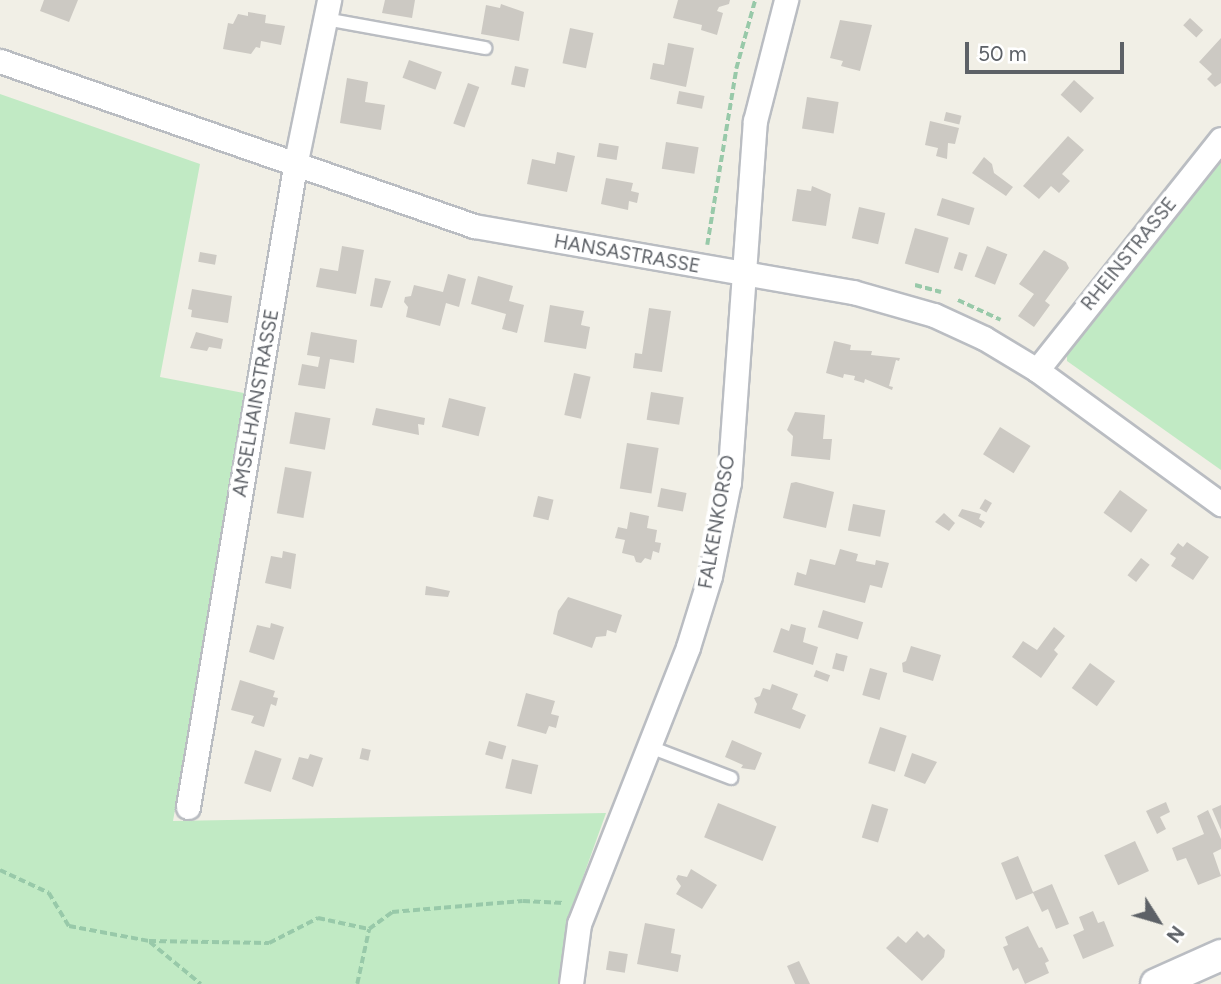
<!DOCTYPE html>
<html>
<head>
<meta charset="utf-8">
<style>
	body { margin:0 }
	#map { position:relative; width:1221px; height:984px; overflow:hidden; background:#f1efe6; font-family:Figtree,sans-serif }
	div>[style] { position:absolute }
	.green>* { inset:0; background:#c1eac4 }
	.building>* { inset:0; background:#ccc9c3; transform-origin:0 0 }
	.path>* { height:3.5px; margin-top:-1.75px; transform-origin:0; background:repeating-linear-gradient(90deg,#98c9a9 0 7px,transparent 0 10.5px) }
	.roads { filter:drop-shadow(2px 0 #babdc2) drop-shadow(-2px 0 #babdc2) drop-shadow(0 2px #babdc2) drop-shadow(0 -2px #babdc2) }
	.service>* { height:12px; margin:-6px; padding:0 6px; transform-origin:6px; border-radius:6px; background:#fff }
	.minor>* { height:23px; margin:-11.5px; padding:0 11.5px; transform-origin:11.5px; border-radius:11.5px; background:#fff }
	.tertiary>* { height:30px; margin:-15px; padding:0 15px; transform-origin:15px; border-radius:15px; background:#fff }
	span { translate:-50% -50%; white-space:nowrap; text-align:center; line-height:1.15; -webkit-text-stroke:7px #fff; paint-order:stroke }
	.street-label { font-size:19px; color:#5d6167 }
	.north { position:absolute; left:1123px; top:886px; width:70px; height:70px; -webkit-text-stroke:5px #fff; paint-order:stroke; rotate:127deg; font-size:19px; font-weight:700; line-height:28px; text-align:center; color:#5d6167 }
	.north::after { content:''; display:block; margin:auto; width:24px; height:32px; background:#5d6167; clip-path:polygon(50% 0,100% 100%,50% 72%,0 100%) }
	.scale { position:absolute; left:965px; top:42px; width:159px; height:32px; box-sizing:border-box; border:4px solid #5d6167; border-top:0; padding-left:9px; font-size:21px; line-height:24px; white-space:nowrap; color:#5d6167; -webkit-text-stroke:5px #fff; paint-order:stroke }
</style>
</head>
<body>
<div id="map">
	<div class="green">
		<i style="clip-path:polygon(0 94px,200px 164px,160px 377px,249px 394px,173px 821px,606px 813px,566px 925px,558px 984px,0 984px)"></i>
		<i style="clip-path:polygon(1221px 153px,1221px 470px,1067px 361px,1067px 347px)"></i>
	</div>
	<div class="building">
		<i style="clip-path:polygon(44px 0,78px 0,69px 22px,40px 11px)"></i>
		<i style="clip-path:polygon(385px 0,415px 0,412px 18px,382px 13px)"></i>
		<i style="clip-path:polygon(678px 0,730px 0,729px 4px,719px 7px,717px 11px,723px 13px,717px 35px,701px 30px,702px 25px,673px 18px)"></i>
		<i style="clip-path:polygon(501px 4px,524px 12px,519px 41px,481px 34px,486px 5px,500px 8px)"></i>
		<i style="clip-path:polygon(248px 12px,266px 15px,265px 23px,285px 26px,281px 45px,261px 41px,260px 48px,256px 47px,251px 54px,223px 49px,228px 23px,233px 24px,238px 14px,248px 16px)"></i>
		<i style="left:1190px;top:18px;width:18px;height:10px;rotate:43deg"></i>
		<i style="clip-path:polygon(840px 20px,872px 25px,860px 71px,841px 66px,843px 61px,830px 58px)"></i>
		<i style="left:570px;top:28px;width:24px;height:36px;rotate:12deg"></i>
		<i style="clip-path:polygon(1221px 38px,1221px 83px,1215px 87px,1207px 79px,1212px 74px,1199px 62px)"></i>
		<i style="clip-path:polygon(668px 43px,694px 48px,686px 87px,650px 79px,653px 63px,664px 65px)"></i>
		<i style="left:409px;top:60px;width:35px;height:19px;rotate:20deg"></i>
		<i style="left:515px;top:66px;width:14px;height:19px;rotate:12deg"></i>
		<i style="clip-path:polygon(347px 78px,368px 82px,365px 102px,385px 105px,381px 130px,340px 123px)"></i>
		<i style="left:1074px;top:80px;width:27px;height:20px;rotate:42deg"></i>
		<i style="left:468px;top:83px;width:12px;height:43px;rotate:20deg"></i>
		<i style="left:679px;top:91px;width:26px;height:13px;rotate:11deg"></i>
		<i style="left:807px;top:97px;width:32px;height:32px;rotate:9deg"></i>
		<i style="left:946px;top:112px;width:16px;height:9px;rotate:14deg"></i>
		<i style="clip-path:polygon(930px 121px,959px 128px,955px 144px,948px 143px,947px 159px,936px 156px,938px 148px,925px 145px)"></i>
		<i style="clip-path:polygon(1068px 136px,1084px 150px,1062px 174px,1070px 181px,1059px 193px,1051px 186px,1039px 199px,1023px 186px)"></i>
		<i style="left:666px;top:142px;width:33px;height:27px;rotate:9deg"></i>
		<i style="left:599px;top:143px;width:20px;height:14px;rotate:9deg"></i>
		<i style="clip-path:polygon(557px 152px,575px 156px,567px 192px,527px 184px,532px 159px,555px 164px)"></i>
		<i style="clip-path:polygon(984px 157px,992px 164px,994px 173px,1013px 187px,1006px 196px,972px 173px)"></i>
		<i style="clip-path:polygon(606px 178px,633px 183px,631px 191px,639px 193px,637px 203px,629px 201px,628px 210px,601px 204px)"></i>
		<i style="clip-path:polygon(812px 186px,831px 194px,826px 226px,792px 221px,797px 189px,811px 191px)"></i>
		<i style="left:942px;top:198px;width:34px;height:18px;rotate:17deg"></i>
		<i style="left:859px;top:207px;width:27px;height:32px;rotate:13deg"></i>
		<i style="left:915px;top:228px;width:35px;height:37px;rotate:16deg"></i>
		<i style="clip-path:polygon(342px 246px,364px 250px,356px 294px,316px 287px,320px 268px,338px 271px)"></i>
		<i style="left:987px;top:246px;width:22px;height:33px;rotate:22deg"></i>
		<i style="clip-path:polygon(1044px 250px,1066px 262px,1069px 268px,1045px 301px,1050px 305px,1034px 327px,1018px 316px,1034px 294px,1019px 284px)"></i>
		<i style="left:200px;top:252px;width:17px;height:10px;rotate:10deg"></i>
		<i style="left:959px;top:252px;width:9px;height:17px;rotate:18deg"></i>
		<i style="clip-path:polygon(448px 274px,466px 279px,459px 307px,446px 303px,440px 326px,406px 317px,408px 307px,404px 302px,405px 297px,411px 296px,414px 285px,443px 292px)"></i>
		<i style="clip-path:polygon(478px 276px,513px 286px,509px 301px,524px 305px,517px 333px,502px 329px,506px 314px,471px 304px)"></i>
		<i style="clip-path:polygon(375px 278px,391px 281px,382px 308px,370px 306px)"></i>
		<i style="clip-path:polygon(192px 289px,232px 296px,228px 323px,191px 317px,192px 310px,188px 309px)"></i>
		<i style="clip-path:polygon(550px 305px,584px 311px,581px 325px,590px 327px,586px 349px,544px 342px)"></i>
		<i style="clip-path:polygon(649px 308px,671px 311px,662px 372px,633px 368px,635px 353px,642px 354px)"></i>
		<i style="clip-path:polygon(196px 332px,223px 339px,221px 349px,209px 347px,207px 351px,190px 348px)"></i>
		<i style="clip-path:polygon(311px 332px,357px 340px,354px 363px,330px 359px,325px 389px,298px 385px,302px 364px,318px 367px,320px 357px,307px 355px)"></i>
		<i style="clip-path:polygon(834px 341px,851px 345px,850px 350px,872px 351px,871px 355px,900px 358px,899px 361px,896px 360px,889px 386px,893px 387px,892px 390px,865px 379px,864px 383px,854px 380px,855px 376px,844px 374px,843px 378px,826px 373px)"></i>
		<i style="left:574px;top:373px;width:17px;height:43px;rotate:13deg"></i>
		<i style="left:651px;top:392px;width:33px;height:28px;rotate:9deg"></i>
		<i style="left:449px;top:398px;width:38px;height:30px;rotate:14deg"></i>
		<i style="clip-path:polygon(376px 408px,425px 418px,424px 425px,418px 424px,419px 435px,372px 425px)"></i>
		<i style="left:295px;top:412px;width:36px;height:32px;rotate:10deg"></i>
		<i style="clip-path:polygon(795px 412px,825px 415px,823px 439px,832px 439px,830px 460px,791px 456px,793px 436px,787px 430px)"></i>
		<i style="left:1000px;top:427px;width:36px;height:32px;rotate:32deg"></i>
		<i style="left:627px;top:443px;width:32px;height:46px;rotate:9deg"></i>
		<i style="left:285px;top:467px;width:27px;height:47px;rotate:10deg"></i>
		<i style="clip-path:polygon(796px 482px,834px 492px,826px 528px,783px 518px,791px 483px)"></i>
		<i style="left:661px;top:488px;width:26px;height:19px;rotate:11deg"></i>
		<i style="left:1120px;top:490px;width:34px;height:28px;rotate:36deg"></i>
		<i style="left:538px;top:496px;width:16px;height:21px;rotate:14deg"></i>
		<i style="left:985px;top:499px;width:8px;height:11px;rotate:30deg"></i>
		<i style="left:853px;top:504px;width:33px;height:27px;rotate:11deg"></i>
		<i style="clip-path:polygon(962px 509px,981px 514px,979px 519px,985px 522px,981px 528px,958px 516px)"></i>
		<i style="clip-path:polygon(630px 512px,649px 516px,647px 528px,657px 530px,655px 542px,661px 543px,659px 553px,653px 551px,651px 560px,645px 558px,641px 563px,636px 562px,634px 556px,622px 553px,625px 540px,615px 538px,618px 527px,627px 529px)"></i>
		<i style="clip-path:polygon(944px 513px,955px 523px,949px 531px,935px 522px)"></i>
		<i style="clip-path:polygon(1187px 542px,1209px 557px,1193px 580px,1171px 566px,1176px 558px,1170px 554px,1178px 543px,1183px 547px)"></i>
		<i style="clip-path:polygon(840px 549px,858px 554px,856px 561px,875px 565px,876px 560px,889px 563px,882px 588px,870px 585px,865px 603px,794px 585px,797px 572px,806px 575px,810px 559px,835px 565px)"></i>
		<i style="clip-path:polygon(283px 551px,296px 554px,291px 589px,265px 583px,271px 556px,282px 558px)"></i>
		<i style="left:1141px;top:558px;width:11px;height:22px;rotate:38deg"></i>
		<i style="clip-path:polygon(426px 586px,450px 591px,448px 597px,425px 595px)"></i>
		<i style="clip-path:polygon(568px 597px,622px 615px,616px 633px,607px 630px,606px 636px,596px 637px,592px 648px,553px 634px,558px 611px)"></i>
		<i style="left:823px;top:610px;width:42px;height:18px;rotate:17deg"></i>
		<i style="clip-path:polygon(271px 623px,284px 627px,274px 660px,249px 652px,257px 625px,270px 628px)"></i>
		<i style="clip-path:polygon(791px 624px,806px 628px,803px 642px,818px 647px,813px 665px,773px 652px,781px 628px,789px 631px)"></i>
		<i style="clip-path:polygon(1054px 627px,1065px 636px,1054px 650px,1058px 654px,1041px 678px,1012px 657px,1023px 641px,1037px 650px)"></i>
		<i style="clip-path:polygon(911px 646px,941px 655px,933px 681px,903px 672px,902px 663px,906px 661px)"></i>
		<i style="left:836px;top:653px;width:12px;height:16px;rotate:14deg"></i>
		<i style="left:1090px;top:663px;width:31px;height:31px;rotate:36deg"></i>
		<i style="left:870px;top:668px;width:18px;height:28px;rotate:16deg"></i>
		<i style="left:816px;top:670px;width:15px;height:7px;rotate:20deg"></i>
		<i style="clip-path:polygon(240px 680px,275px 691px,273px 697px,278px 698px,276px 706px,271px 704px,264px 727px,251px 723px,254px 716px,231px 710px)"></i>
		<i style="clip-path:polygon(772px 684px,798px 694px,792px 709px,806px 715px,800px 729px,754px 713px,757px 704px,754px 698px,760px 696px,763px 688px,770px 690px)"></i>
		<i style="clip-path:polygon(526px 693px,555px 701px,551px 714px,559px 716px,556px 728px,549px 726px,546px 734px,517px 726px)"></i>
		<i style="left:880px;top:727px;width:28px;height:38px;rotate:18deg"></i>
		<i style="clip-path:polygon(732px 740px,762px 753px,755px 770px,741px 768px,743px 765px,725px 757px)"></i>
		<i style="left:489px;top:741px;width:18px;height:14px;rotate:16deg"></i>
		<i style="left:362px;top:748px;width:9px;height:11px;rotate:13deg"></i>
		<i style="left:255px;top:750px;width:28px;height:35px;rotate:18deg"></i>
		<i style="clip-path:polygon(912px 753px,937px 762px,925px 784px,904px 776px)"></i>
		<i style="clip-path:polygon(310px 754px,323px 758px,313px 787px,292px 779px,299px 757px,308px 759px)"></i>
		<i style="left:512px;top:759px;width:27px;height:30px;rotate:13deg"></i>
		<i style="clip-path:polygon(1166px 802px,1170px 812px,1160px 817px,1166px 829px,1157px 834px,1146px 811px)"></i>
		<i style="left:718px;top:803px;width:63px;height:37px;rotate:22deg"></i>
		<i style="left:872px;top:804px;width:17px;height:35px;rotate:17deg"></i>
		<i style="clip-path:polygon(1221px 805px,1221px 830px,1212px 809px)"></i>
		<i style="clip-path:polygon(1208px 810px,1221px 839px,1221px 849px,1213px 853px,1221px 876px,1198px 885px,1186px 858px,1177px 861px,1172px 848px,1204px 834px,1197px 816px)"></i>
		<i style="left:1135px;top:841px;width:33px;height:34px;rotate:65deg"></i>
		<i style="clip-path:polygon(1018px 856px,1033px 892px,1052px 884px,1069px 924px,1056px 929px,1048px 909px,1042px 912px,1033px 893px,1016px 900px,1001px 863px)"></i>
		<i style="clip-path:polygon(691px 869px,717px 885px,702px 909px,676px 894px,681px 886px,676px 879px,678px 875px,687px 877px)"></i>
		<i style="clip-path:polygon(1093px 911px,1098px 923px,1104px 921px,1114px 946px,1083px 959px,1073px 935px,1084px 930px,1079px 917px)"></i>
		<i style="clip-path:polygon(645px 923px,675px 929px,671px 953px,681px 955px,678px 972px,637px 964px)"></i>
		<i style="clip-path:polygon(1028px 926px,1039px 948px,1042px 947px,1049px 961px,1045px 963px,1049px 973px,1025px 984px,1018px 968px,1013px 971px,1003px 947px,1008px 945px,1005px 937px)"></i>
		<i style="clip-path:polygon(917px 931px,924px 938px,928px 934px,945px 950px,944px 957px,922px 981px,886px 948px,898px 936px,906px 943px)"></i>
		<i style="left:609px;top:951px;width:19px;height:19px;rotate:9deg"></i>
		<i style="clip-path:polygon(799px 961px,810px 984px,795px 984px,787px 966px)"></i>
	</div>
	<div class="path">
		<i style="left:707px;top:245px;width:178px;rotate:-80.6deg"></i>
		<i style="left:736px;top:69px;width:72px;rotate:-74.6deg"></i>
		<i style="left:915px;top:285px;width:27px;rotate:15deg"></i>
		<i style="left:958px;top:300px;width:47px;rotate:24.9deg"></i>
		<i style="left:0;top:870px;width:54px;rotate:25.1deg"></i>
		<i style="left:49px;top:893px;width:39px;rotate:59deg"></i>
		<i style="left:69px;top:926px;width:81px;rotate:10.6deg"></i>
		<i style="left:149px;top:941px;width:120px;rotate:1deg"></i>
		<i style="left:269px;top:943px;width:55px;rotate:-27deg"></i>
		<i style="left:318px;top:918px;width:52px;rotate:12.2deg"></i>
		<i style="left:150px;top:942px;width:66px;rotate:39.5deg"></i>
		<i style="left:357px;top:984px;width:56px;rotate:-77.7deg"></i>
		<i style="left:369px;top:929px;width:29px;rotate:-36deg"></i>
		<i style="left:392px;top:912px;width:131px;rotate:-4.8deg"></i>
		<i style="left:523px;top:901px;width:41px;rotate:2.8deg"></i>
	</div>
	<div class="roads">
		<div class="service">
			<i style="left:325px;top:19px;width:163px;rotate:10.3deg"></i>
			<i style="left:650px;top:747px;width:87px;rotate:20.9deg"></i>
		</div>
		<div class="minor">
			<i style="left:0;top:61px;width:502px;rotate:19.19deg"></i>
			<i style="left:474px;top:226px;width:385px;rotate:9.9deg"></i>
			<i style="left:853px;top:292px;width:84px;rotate:15.9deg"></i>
			<i style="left:934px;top:315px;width:55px;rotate:24.7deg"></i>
			<i style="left:984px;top:338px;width:62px;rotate:31.1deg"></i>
			<i style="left:1037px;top:370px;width:228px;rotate:36.1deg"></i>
			<i style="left:1037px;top:370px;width:295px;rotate:-51.5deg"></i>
			<i style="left:188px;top:807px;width:650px;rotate:-80.52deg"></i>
			<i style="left:295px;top:166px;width:169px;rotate:-78.4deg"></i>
			<i style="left:571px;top:984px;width:61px;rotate:-82.4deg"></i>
			<i style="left:579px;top:924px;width:298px;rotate:-68.5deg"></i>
			<i style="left:688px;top:647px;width:74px;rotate:-72.8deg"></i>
			<i style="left:710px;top:576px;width:96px;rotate:-78.6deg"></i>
			<i style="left:729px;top:482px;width:362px;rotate:-85.9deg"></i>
			<i style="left:755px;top:121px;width:125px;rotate:-75.6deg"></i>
		</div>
		<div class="tertiary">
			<i style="left:1156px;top:984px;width:71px;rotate:-24deg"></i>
		</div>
	</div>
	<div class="street-label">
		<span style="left:627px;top:254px;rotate:10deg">HANSASTRASSE</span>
		<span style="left:1129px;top:254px;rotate:-51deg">RHEINSTRASSE</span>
		<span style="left:256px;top:403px;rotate:-80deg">AMSELHAINSTRASSE</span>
		<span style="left:717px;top:522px;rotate:-80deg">FALKENKORSO</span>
	</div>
	<div class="north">N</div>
	<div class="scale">50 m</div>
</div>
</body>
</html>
